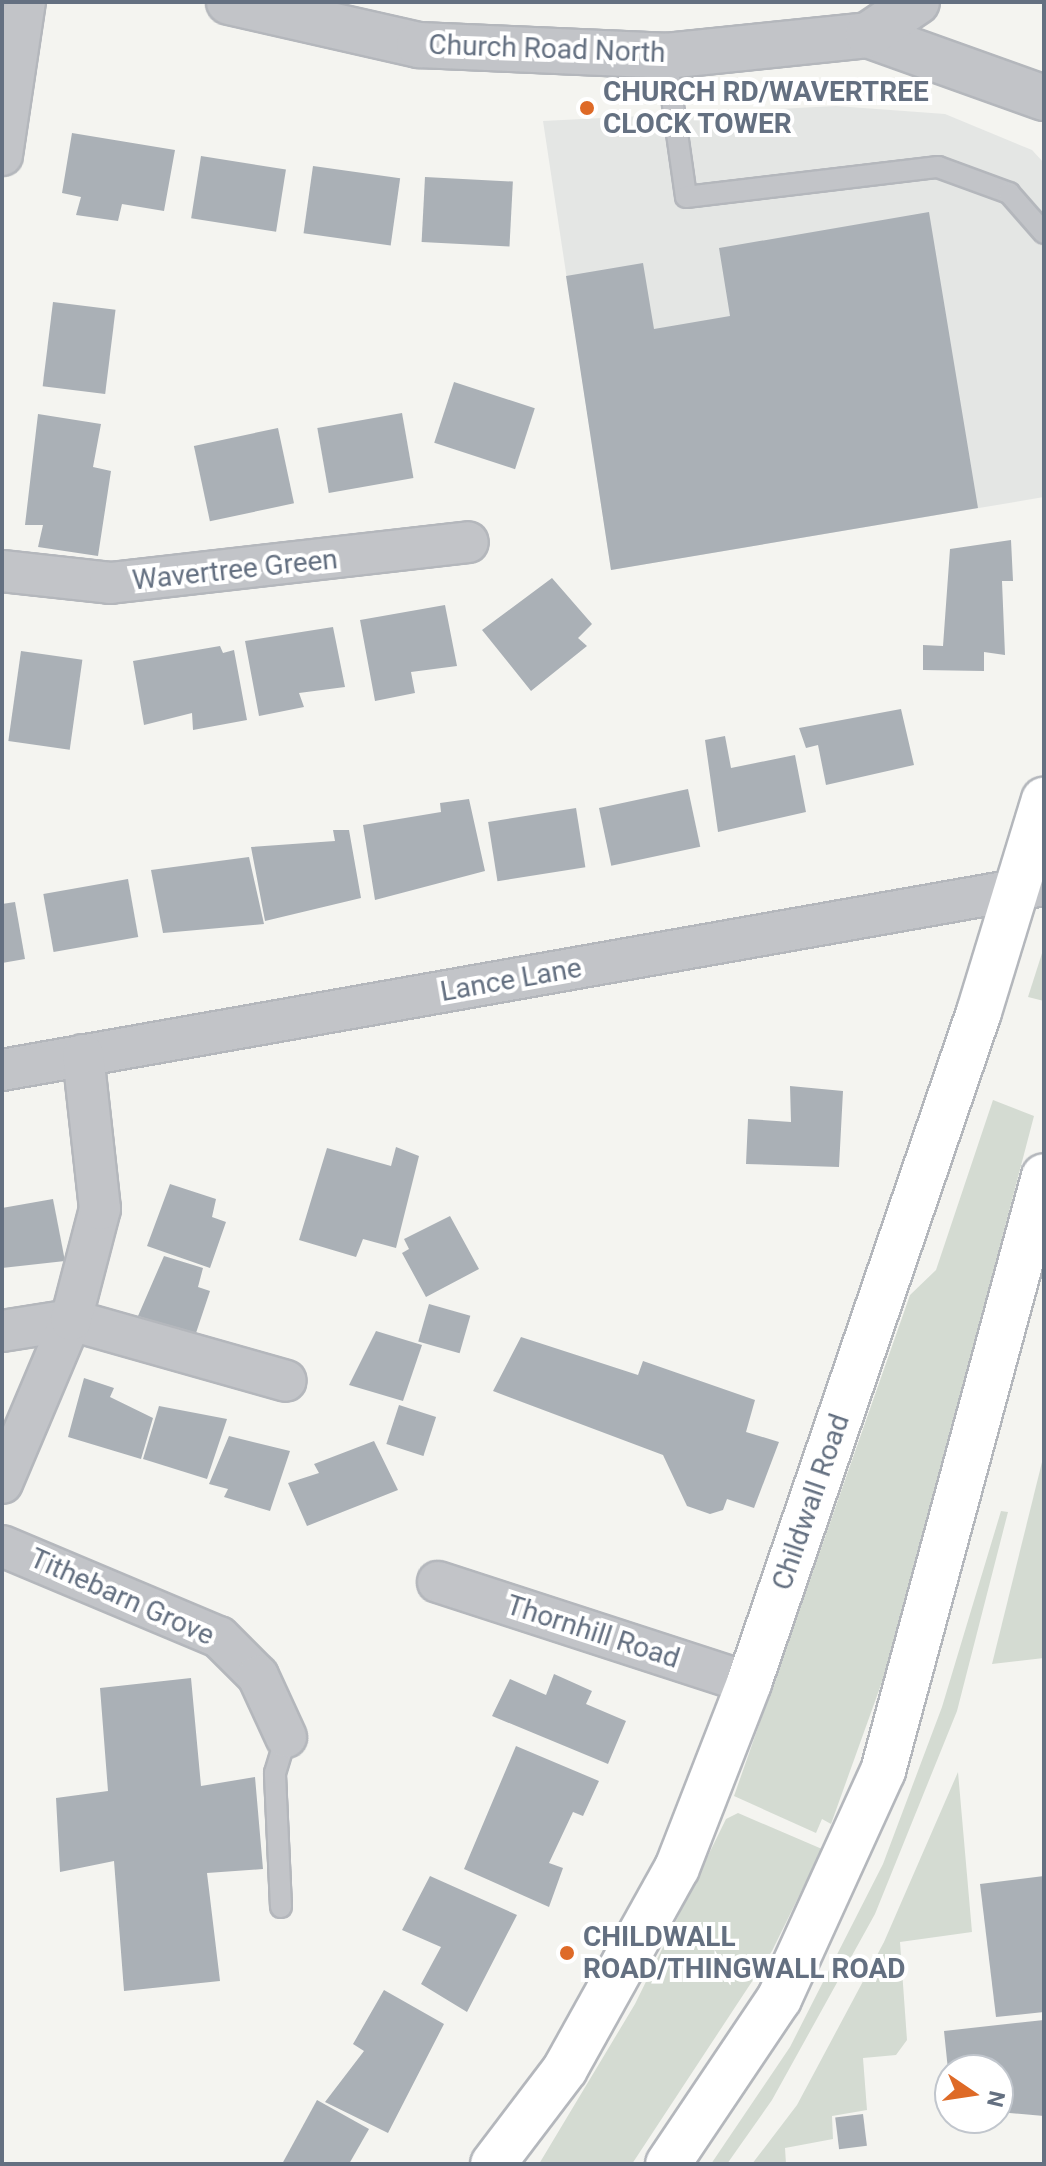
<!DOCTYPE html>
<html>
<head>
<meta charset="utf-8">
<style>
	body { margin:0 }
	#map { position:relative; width:1046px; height:2166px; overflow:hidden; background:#f4f4f0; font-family:Roboto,sans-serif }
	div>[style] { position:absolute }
	.built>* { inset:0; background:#e4e6e4 }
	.green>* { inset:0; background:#d4dbd2 }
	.building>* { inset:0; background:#aab0b6; transform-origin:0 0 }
	.roads { filter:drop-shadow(2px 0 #b4b7bc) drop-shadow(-2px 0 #b4b7bc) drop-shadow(0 2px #b4b7bc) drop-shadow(0 -2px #b4b7bc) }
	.service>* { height:20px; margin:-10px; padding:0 10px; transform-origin:10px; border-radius:10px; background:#c2c4c8 }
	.minor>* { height:40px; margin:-20px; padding:0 20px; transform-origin:20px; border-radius:20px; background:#c2c4c8 }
	.tertiary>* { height:44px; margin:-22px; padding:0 22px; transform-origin:22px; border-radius:22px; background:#c2c4c8 }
	.secondary>* { height:44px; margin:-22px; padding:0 22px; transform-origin:22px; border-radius:22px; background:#fff }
	.dots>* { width:22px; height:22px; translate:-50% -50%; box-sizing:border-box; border:4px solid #fff; border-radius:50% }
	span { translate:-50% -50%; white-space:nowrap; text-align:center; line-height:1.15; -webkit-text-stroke:8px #fff; paint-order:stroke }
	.street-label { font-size:28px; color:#647081 }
	.poi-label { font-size:28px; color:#647081; font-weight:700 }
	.left { translate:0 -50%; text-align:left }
	.frame { position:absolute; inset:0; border:4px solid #647081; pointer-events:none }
	.north { position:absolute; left:934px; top:2054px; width:80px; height:80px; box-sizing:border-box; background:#fff; border:2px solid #c1c6cd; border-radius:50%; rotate:103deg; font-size:22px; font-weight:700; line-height:32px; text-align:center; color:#647081 }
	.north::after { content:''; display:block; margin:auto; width:28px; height:36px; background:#de6a27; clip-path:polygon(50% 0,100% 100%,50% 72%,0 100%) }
</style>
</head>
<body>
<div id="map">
	<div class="built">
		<i style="clip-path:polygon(836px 106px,945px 114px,1032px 150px,1044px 163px,1044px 497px,611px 570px,543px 121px)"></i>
	</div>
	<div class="green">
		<i style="clip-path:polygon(1044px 947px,1044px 1001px,1028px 997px)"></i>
		<i style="clip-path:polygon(993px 1100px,1034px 1116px,897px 1640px,831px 1824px,822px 1819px,816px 1833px,734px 1796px,910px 1295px,936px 1270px)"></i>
		<i style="clip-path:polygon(1044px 1454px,1044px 1658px,992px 1664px)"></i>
		<i style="clip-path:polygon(1001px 1511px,1008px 1512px,957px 1711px,875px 1914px,772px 2100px,727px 2164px,711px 2164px,790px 2047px,883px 1864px,942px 1707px)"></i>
		<i style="clip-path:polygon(958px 1772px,972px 1932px,900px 1942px,907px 2040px,896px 2055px,863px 2058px,867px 2110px,832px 2116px,833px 2139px,785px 2148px,786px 2164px,752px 2164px,797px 2105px,884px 1942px)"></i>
		<i style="clip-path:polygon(738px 1813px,822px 1849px,772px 1951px,632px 2164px,539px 2164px,635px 2004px,726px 1819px)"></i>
	</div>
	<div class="building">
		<i style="clip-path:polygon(72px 133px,175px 150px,164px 211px,122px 204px,118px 221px,76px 215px,81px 197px,62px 193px)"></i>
		<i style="left:201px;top:156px;width:86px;height:63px;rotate:9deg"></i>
		<i style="left:313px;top:166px;width:88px;height:68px;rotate:8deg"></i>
		<i style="left:425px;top:177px;width:88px;height:65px;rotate:3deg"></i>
		<i style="clip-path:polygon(929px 212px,978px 508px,611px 570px,566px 276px,643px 263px,654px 329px,730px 316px,719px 248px)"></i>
		<i style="left:53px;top:302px;width:63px;height:85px;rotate:7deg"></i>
		<i style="left:454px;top:382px;width:85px;height:64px;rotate:18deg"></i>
		<i style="left:402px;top:413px;width:66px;height:86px;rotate:80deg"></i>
		<i style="clip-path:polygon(38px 414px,101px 424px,93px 467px,111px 471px,98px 556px,38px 547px,43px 525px,25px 525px)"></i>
		<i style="left:278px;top:428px;width:77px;height:86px;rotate:78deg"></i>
		<i style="clip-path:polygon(1011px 540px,1013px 581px,1002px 581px,1005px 655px,984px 652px,984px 671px,923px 670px,923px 645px,943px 646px,950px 549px)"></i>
		<i style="clip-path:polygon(552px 578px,592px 624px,578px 638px,587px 646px,531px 691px,482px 630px)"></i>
		<i style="clip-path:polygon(445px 605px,457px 666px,411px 672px,415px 693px,375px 701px,360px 620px)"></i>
		<i style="clip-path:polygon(333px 627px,345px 687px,299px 693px,304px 707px,259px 716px,245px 641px)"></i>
		<i style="clip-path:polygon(220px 646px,223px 653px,234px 650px,247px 720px,193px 730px,192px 713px,144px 725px,133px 661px)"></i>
		<i style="left:21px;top:651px;width:62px;height:91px;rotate:8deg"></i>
		<i style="clip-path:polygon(901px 709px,914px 765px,826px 785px,818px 745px,806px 748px,799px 728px)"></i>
		<i style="clip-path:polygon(725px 736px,731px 768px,795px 755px,806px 812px,718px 832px,705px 740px)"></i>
		<i style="left:688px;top:789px;width:59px;height:91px;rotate:78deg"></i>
		<i style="clip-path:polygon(469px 799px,485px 871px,375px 900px,363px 825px,441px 812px,440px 803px)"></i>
		<i style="left:576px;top:808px;width:60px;height:89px;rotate:81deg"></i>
		<i style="clip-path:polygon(333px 830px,349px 830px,361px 898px,265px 921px,251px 847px,335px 841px)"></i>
		<i style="clip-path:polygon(249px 857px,264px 924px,163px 933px,151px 870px)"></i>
		<i style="left:128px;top:879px;width:59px;height:86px;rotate:80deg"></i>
		<i style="clip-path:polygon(15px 902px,25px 959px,2px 963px,2px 904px)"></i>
		<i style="clip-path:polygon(790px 1086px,843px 1091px,839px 1167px,746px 1164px,748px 1119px,791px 1122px)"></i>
		<i style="clip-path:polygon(396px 1147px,419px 1156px,396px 1248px,363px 1239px,356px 1257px,299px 1240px,327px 1148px,391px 1166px)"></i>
		<i style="clip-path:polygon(170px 1184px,216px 1199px,212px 1217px,226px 1222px,210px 1268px,147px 1246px)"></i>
		<i style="clip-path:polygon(53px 1199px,65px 1261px,2px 1268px,2px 1208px)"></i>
		<i style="clip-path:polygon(450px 1216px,479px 1269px,426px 1297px,402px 1253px,409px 1249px,404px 1239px)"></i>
		<i style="clip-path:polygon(164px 1256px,203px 1268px,198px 1287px,210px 1291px,195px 1336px,138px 1316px)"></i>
		<i style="left:429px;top:1304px;width:43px;height:39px;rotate:16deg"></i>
		<i style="clip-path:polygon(376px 1331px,422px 1345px,403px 1401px,349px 1385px)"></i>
		<i style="clip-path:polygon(521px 1337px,638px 1375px,643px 1361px,755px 1400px,746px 1432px,779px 1442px,754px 1508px,727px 1499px,723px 1510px,710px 1514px,687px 1506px,663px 1455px,493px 1391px)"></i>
		<i style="clip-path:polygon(84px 1378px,114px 1388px,110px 1397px,153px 1418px,141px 1459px,68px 1437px)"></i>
		<i style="left:399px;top:1405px;width:39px;height:41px;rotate:18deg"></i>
		<i style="clip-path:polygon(159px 1406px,227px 1419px,207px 1479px,143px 1459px)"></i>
		<i style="clip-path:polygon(229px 1436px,290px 1451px,270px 1511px,224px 1497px,228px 1489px,209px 1484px)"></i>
		<i style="clip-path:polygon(374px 1441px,398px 1490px,307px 1526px,288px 1483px,319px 1473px,314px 1464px)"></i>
		<i style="clip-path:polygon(554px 1674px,592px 1691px,586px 1704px,626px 1721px,608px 1764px,492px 1716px,510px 1679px,546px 1695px)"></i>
		<i style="clip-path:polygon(191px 1678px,201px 1786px,255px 1777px,263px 1869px,207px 1873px,220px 1981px,124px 1991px,114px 1861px,60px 1872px,56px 1798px,108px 1791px,100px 1688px)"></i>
		<i style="clip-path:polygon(516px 1746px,599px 1781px,583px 1816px,573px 1812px,549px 1863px,563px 1868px,549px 1907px,464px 1869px)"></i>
		<i style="clip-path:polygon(430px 1876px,517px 1915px,467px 2012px,421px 1984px,441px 1947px,402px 1930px)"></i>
		<i style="clip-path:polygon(1044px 1876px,1044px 2012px,996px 2017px,980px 1884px)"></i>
		<i style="clip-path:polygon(384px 1990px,444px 2024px,388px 2133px,325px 2102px,364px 2051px,353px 2044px)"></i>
		<i style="clip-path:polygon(1044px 2020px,1044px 2116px,998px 2112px,998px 2070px,948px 2070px,944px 2031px)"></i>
		<i style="clip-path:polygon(317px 2100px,369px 2129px,349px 2164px,282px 2164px)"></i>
		<i style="left:863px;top:2114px;width:32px;height:28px;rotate:83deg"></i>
	</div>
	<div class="roads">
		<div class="service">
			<i style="left:666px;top:56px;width:142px;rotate:81.9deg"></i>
			<i style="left:686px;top:197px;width:254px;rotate:-6.8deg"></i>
			<i style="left:938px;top:167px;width:76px;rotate:20.1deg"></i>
			<i style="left:1009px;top:193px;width:53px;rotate:48.8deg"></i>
			<i style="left:281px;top:1907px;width:134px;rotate:-92.6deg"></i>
			<i style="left:275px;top:1773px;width:38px;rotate:-73deg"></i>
		</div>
		<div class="minor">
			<i style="left:2px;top:155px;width:155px;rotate:-81.5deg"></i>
			<i style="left:2px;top:571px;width:109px;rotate:6.3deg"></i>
			<i style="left:110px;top:583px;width:360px;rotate:-6.5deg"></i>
			<i style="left:2px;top:1070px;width:1058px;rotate:-10.07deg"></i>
			<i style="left:2px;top:1331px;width:70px;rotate:-9.1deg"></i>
			<i style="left:71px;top:1320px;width:223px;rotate:15.8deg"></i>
			<i style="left:2px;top:1483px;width:177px;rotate:-67.1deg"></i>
			<i style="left:71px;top:1320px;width:115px;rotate:-75.4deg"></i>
			<i style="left:100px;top:1209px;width:155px;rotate:-96.3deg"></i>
			<i style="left:2px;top:1546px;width:235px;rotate:22.8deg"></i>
			<i style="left:219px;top:1637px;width:55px;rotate:45deg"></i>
			<i style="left:258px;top:1676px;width:67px;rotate:65.3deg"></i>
			<i style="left:438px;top:1582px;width:327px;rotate:18deg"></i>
		</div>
		<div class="tertiary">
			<i style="left:229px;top:2px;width:195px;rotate:12.8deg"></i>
			<i style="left:419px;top:45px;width:247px;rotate:2.5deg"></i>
			<i style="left:666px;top:56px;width:203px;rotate:-5.9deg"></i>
			<i style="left:868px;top:35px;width:187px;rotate:19.7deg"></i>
			<i style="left:868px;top:35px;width:59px;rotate:-34deg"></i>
		</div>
		<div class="secondary">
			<i style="left:493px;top:2164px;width:119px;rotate:-52.8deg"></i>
			<i style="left:565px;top:2069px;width:230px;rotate:-60.9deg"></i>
			<i style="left:677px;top:1868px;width:199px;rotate:-68.7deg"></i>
			<i style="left:749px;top:1683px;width:709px;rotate:-71.08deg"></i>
			<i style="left:979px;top:1012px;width:222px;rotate:-73deg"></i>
			<i style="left:668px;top:2164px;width:199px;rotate:-56.1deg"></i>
			<i style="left:779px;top:1999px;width:251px;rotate:-65.5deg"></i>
			<i style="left:883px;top:1771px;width:616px;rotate:-74.86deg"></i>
		</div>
	</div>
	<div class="dots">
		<i style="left:587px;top:108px;background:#de6a27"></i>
		<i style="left:567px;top:1953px;background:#de6a27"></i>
	</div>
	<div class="street-label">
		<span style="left:547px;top:49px;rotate:2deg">Church Road North</span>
		<span style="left:235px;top:570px;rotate:-6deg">Wavertree Green</span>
		<span style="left:511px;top:980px;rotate:-10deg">Lance Lane</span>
		<span style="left:811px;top:1502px;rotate:-71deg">Childwall Road</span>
		<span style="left:122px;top:1597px;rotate:24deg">Tithebarn Grove</span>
		<span style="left:593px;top:1632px;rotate:18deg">Thornhill Road</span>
	</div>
	<div class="poi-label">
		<span class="left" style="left:603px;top:108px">CHURCH RD/WAVERTREE<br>CLOCK TOWER</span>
		<span class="left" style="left:583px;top:1953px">CHILDWALL<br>ROAD/THINGWALL ROAD</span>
	</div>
	<div class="frame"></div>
	<div class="north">N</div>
</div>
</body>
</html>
